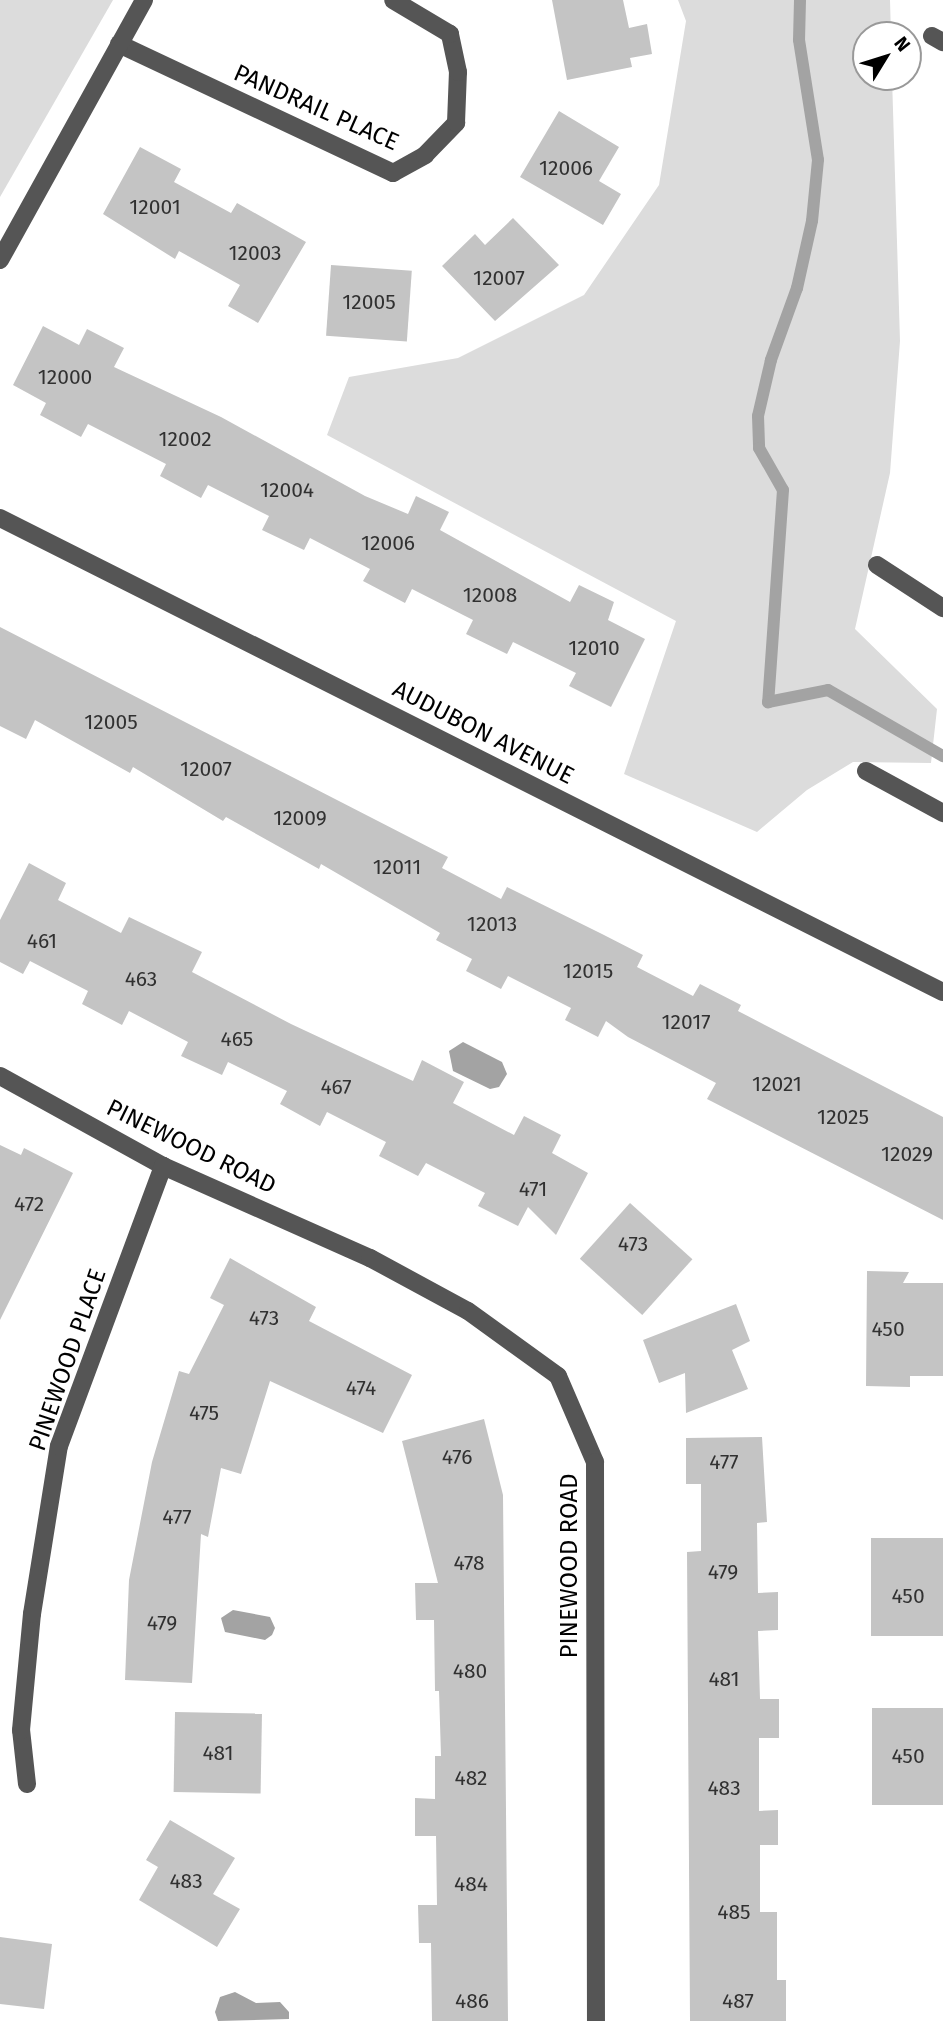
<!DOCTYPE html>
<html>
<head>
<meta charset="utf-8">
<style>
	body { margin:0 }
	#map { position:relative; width:943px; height:2021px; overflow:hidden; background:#fff; font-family:"Fira Sans",sans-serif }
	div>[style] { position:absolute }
	.green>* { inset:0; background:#dcdcdc }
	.water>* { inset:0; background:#a3a3a3 }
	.stream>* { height:12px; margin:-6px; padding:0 6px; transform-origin:6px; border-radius:6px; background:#a3a3a3 }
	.building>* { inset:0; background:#c4c4c4; transform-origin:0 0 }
	.minor>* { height:18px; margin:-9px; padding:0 9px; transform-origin:9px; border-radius:9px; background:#555 }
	span { translate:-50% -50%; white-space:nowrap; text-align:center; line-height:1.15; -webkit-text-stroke:5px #fff; paint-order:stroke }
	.number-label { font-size:21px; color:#313131 }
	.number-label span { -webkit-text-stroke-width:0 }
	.street-label { font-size:24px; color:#000 }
	.north { position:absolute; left:852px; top:21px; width:70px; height:70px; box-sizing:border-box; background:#fff; border:2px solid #999; border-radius:50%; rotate:52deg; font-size:19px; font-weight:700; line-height:28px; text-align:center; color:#000 }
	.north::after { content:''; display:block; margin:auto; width:24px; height:32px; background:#000; clip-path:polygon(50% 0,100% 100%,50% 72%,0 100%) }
</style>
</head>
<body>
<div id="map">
	<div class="green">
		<i style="clip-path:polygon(0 0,113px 0,0 197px)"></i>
		<i style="clip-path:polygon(678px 0,890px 0,891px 35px,866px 35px,866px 77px,892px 77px,900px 341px,890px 473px,855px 629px,937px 709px,931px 763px,853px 762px,807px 790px,757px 832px,624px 774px,676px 621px,327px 435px,349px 377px,458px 358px,584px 295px,659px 185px,686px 21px)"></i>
	</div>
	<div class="water">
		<i style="clip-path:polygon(463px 1042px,502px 1062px,507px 1074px,499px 1087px,490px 1089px,453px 1071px,449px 1051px)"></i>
		<i style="clip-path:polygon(233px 1610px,270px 1617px,275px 1628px,272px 1635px,265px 1640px,225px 1632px,221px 1618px)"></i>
		<i style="clip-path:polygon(235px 1992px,256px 2003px,280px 2002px,289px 2012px,289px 2019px,218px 2021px,215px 2012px,220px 1997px)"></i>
	</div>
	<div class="stream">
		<i style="left:800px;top:0;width:40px;rotate:91.4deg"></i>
		<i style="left:799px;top:40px;width:121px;rotate:81deg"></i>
		<i style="left:818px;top:160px;width:61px;rotate:95.6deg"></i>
		<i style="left:812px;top:221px;width:69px;rotate:102.6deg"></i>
		<i style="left:797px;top:288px;width:77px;rotate:109.9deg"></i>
		<i style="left:771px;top:360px;width:57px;rotate:103.1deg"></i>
		<i style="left:758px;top:416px;width:32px;rotate:88deg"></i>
		<i style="left:759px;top:448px;width:48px;rotate:60.3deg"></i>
		<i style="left:783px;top:490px;width:213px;rotate:94deg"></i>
		<i style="left:768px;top:702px;width:61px;rotate:-11.3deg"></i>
		<i style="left:828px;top:690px;width:133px;rotate:29.9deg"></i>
	</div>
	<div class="building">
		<i style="clip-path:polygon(552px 0,623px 0,629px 28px,647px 24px,652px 54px,630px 58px,632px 67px,567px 80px)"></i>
		<i style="clip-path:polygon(559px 111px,619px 147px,599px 181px,621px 194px,603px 225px,520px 177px)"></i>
		<i style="clip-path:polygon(140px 147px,181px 169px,174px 182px,231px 213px,237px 203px,306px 242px,258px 323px,228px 306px,240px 285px,179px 251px,175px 259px,103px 214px)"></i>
		<i style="clip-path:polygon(513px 218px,559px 265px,495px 321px,442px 266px,475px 234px,485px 245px)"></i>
		<i style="left:331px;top:265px;width:81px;height:71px;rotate:4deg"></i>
		<i style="clip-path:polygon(43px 326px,79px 345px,87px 329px,124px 348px,114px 367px,221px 417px,365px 496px,408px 514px,416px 496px,449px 512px,440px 530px,570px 602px,579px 585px,614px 602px,608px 620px,645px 639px,611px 707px,569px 686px,576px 673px,513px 642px,507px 654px,466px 634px,473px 620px,412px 589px,405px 603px,363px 581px,370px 569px,310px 538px,304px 550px,262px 530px,269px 516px,208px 485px,201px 498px,160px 476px,166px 464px,88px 424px,81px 437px,40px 415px,46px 403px,13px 385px)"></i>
		<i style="clip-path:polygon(0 627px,448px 857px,442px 868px,501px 899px,507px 887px,602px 934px,643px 955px,637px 967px,693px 996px,700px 984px,741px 1005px,738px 1011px,943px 1117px,943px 1220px,707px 1099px,716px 1083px,628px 1037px,606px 1021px,598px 1037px,565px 1020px,571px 1008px,508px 976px,501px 989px,466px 971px,472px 959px,436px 940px,440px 933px,321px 864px,319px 869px,226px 817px,223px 821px,133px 767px,130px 773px,35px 720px,26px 739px,0 726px)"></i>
		<i style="clip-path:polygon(29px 863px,66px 883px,58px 900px,121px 933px,129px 917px,202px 952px,192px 972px,291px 1024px,413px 1081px,422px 1060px,464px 1082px,453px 1103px,514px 1135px,524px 1116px,561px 1135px,552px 1153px,588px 1173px,556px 1235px,528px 1207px,518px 1226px,478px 1206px,485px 1193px,426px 1163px,418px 1176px,379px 1156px,386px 1142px,327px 1112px,320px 1126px,280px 1104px,287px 1091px,228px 1062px,222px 1075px,181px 1056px,188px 1042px,129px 1011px,122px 1025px,82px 1004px,88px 991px,30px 961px,23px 974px,0 962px,0 920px)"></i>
		<i style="clip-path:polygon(0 1145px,21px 1155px,24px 1148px,73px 1173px,0 1320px)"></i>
		<i style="left:630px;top:1203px;width:84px;height:75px;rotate:42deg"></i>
		<i style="clip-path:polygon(230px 1258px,316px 1307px,309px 1321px,412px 1375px,383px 1433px,270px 1381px,241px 1474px,221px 1468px,208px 1537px,201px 1534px,192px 1683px,125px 1680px,129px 1580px,152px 1462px,179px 1371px,189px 1374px,224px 1305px,210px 1298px)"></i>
		<i style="clip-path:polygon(867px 1271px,909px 1272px,903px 1283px,943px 1283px,943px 1376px,910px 1376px,910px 1387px,866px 1386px)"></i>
		<i style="clip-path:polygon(736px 1304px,750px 1341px,732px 1350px,748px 1389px,686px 1413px,685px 1373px,659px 1383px,643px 1340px)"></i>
		<i style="clip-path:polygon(484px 1419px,503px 1495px,508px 2021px,432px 2021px,431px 1943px,419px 1943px,418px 1905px,437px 1905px,436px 1836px,415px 1836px,415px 1798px,435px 1799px,435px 1756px,441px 1756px,439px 1691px,435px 1691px,434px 1620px,416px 1620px,415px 1583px,438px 1583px,402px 1441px)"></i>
		<i style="clip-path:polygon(762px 1437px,767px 1522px,757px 1523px,758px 1593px,778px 1592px,778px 1630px,758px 1631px,760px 1699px,779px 1699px,779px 1738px,759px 1738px,759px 1811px,778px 1810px,778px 1845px,760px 1845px,760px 1912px,777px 1912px,777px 1980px,786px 1980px,786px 2021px,690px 2021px,687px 1552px,701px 1551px,701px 1484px,686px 1484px,686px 1438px)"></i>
		<i style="left:943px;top:1538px;width:98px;height:72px;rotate:90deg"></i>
		<i style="left:872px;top:1708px;width:71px;height:97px"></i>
		<i style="left:175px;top:1712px;width:87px;height:80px;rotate:1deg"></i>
		<i style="clip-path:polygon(170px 1820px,235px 1858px,213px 1894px,240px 1909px,217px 1947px,139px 1900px,158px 1867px,146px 1860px)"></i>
		<i style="clip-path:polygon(0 1937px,52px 1944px,44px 2009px,0 2004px)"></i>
	</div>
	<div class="minor">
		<i style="left:932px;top:36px;width:13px;rotate:29deg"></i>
		<i style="left:119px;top:44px;width:303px;rotate:25.2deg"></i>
		<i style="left:393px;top:173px;width:37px;rotate:-29deg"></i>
		<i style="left:425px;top:155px;width:45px;rotate:-45.9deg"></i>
		<i style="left:456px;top:123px;width:51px;rotate:-87.8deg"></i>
		<i style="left:458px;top:72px;width:39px;rotate:-102deg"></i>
		<i style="left:450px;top:34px;width:66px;rotate:-149.2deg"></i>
		<i style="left:0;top:260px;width:297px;rotate:-61deg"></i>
		<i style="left:0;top:518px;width:1055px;rotate:26.69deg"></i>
		<i style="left:877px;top:565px;width:79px;rotate:33.1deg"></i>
		<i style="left:866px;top:771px;width:88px;rotate:28.6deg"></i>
		<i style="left:0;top:1076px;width:186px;rotate:28.9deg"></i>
		<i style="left:163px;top:1166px;width:227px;rotate:24deg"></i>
		<i style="left:370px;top:1258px;width:111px;rotate:28.4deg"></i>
		<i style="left:468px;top:1311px;width:111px;rotate:35.8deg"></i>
		<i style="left:558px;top:1376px;width:94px;rotate:66.7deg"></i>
		<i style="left:595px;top:1462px;width:559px;rotate:89.9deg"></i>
		<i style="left:27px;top:1784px;width:54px;rotate:-96.3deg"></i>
		<i style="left:21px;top:1730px;width:117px;rotate:-84.6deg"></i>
		<i style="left:32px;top:1614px;width:170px;rotate:-80.9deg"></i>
		<i style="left:59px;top:1446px;width:299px;rotate:-69.6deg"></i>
	</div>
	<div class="number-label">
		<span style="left:566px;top:168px">12006</span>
		<span style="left:155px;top:207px">12001</span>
		<span style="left:255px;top:253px">12003</span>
		<span style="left:499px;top:278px">12007</span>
		<span style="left:369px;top:302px">12005</span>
		<span style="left:65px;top:377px">12000</span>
		<span style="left:185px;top:439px">12002</span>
		<span style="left:287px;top:490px">12004</span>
		<span style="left:388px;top:543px">12006</span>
		<span style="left:490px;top:595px">12008</span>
		<span style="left:594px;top:648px">12010</span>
		<span style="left:111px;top:722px">12005</span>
		<span style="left:206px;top:769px">12007</span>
		<span style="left:300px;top:818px">12009</span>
		<span style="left:397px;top:867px">12011</span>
		<span style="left:492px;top:924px">12013</span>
		<span style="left:42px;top:941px">461</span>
		<span style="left:588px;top:971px">12015</span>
		<span style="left:141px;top:979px">463</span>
		<span style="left:686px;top:1022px">12017</span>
		<span style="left:237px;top:1039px">465</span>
		<span style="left:777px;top:1084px">12021</span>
		<span style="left:336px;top:1087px">467</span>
		<span style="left:843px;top:1117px">12025</span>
		<span style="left:907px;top:1154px">12029</span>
		<span style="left:533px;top:1189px">471</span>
		<span style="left:29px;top:1204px">472</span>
		<span style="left:633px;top:1244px">473</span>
		<span style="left:264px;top:1318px">473</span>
		<span style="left:888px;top:1329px">450</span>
		<span style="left:361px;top:1388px">474</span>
		<span style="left:204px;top:1413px">475</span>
		<span style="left:457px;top:1457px">476</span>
		<span style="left:724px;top:1462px">477</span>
		<span style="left:177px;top:1517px">477</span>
		<span style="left:469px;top:1563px">478</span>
		<span style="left:723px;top:1572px">479</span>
		<span style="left:908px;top:1596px">450</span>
		<span style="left:162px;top:1623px">479</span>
		<span style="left:470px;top:1671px">480</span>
		<span style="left:724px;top:1679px">481</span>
		<span style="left:218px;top:1753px">481</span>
		<span style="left:908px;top:1756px">450</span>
		<span style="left:471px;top:1778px">482</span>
		<span style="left:724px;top:1788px">483</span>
		<span style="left:186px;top:1881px">483</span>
		<span style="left:471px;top:1884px">484</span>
		<span style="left:734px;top:1912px">485</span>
		<span style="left:472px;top:2001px">486</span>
		<span style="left:738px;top:2001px">487</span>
	</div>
	<div class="street-label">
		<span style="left:316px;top:108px;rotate:24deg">PANDRAIL PLACE</span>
		<span style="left:483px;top:733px;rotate:27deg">AUDUBON AVENUE</span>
		<span style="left:191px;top:1147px;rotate:26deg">PINEWOOD ROAD</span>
		<span style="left:68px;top:1360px;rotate:-71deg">PINEWOOD PLACE</span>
		<span style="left:570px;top:1566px;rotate:-90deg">PINEWOOD ROAD</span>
	</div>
	<div class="north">N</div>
</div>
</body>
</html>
